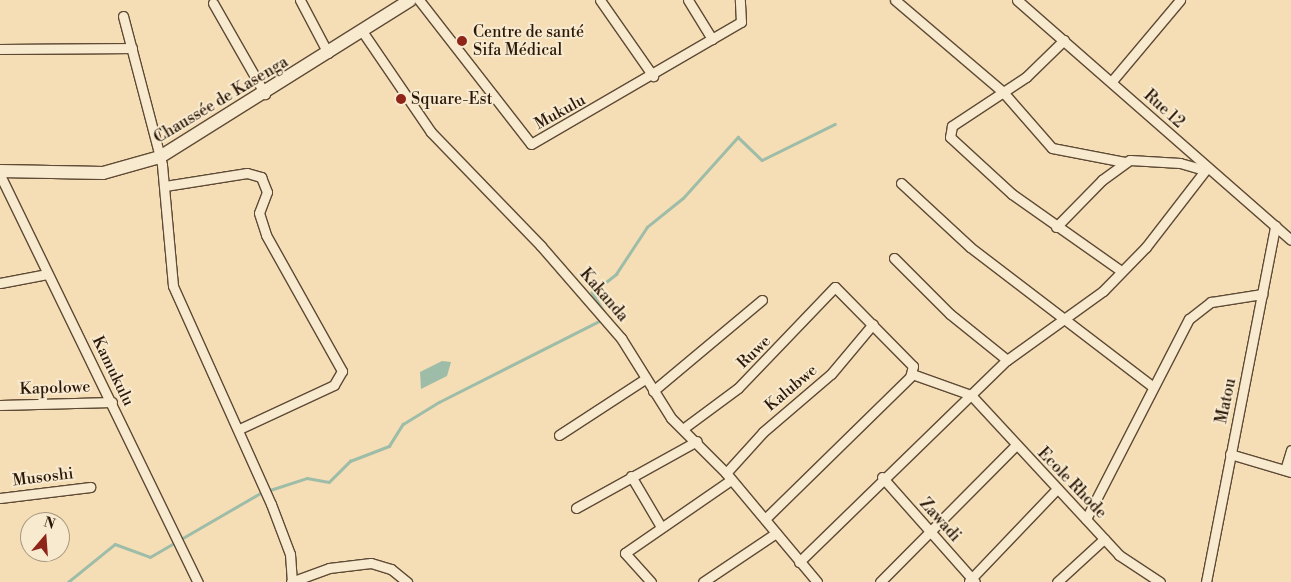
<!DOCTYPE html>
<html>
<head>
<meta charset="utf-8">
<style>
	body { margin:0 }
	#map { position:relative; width:1291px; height:582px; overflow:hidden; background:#f5deb5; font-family:"Libre Bodoni",serif }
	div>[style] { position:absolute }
	.water>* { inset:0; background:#9dbda8 }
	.stream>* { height:2.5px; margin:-1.25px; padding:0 1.25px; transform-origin:1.25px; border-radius:1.25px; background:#9dbda8 }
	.roads { filter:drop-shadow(1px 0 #5e4a35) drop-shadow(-1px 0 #5e4a35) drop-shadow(0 1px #5e4a35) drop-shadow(0 -1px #5e4a35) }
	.street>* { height:9px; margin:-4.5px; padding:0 4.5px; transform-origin:4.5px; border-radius:4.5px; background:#f8eacf }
	.secondary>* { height:12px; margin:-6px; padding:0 6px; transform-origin:6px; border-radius:6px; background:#f8eacf }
	.dots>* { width:14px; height:14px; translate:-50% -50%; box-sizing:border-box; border:2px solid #f8eacf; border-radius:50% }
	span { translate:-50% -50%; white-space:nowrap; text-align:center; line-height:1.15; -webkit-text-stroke:4px #f8eacf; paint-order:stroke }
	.poi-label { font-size:16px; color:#2b180a }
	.left { translate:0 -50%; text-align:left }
	.street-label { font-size:16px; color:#2b180a }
	.north { position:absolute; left:20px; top:512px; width:50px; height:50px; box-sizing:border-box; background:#f8eacf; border:1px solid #a69680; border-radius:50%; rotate:18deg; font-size:14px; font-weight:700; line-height:20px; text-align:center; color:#2b180a }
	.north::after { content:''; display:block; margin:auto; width:18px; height:22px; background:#8f2418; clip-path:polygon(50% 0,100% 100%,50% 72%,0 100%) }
</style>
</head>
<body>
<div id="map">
	<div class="water">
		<i style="clip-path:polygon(442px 361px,451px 362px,447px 376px,421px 389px,420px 372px)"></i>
	</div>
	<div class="stream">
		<i style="left:605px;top:314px;width:25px;rotate:-122deg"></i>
		<i style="left:592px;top:293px;width:31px;rotate:-38deg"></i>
		<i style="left:616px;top:274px;width:56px;rotate:-56.6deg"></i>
		<i style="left:647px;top:227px;width:46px;rotate:-38.9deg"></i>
		<i style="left:683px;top:198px;width:82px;rotate:-48deg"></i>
		<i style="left:738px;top:137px;width:33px;rotate:44deg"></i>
		<i style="left:762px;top:160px;width:81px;rotate:-26.3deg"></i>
		<i style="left:267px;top:491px;width:42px;rotate:-18deg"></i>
		<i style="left:307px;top:478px;width:22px;rotate:10deg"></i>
		<i style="left:329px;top:482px;width:30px;rotate:-45deg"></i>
		<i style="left:350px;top:461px;width:42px;rotate:-21deg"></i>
		<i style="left:389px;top:446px;width:26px;rotate:-58deg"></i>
		<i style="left:403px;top:424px;width:42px;rotate:-31.4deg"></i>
		<i style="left:439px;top:402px;width:182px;rotate:-26.8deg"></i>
		<i style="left:68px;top:582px;width:60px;rotate:-39deg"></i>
		<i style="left:115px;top:544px;width:37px;rotate:20deg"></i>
		<i style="left:150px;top:557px;width:129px;rotate:-30.1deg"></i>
	</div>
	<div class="roads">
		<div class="street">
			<i style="left:300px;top:0;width:60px;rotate:62.2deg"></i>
			<i style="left:419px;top:0;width:182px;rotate:52.1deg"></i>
			<i style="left:531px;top:144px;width:243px;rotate:-30.2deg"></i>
			<i style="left:741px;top:22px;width:22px;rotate:-93deg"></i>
			<i style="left:600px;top:0;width:93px;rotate:55.1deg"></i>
			<i style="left:688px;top:0;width:46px;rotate:58.4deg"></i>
			<i style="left:895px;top:0;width:142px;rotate:40.4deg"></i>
			<i style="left:1003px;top:92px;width:74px;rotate:48.8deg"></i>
			<i style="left:1052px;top:148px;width:74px;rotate:10.9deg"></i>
			<i style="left:1017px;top:0;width:364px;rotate:41.2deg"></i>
			<i style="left:213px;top:3px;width:105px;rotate:60.3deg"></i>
			<i style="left:123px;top:16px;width:154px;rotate:75.3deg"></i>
			<i style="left:162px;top:165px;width:121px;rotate:84.8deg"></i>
			<i style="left:173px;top:286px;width:239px;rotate:65.8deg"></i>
			<i style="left:271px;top:504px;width:53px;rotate:69.2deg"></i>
			<i style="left:290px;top:554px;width:28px;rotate:86deg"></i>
			<i style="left:362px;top:31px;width:122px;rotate:55.7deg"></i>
			<i style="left:431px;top:132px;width:158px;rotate:46deg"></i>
			<i style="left:541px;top:246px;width:122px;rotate:49deg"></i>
			<i style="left:621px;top:338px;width:94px;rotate:58deg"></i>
			<i style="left:671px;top:418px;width:78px;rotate:45deg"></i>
			<i style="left:726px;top:473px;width:142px;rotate:50.1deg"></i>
			<i style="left:1064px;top:40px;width:53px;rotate:135.8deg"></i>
			<i style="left:1026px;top:77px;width:89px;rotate:146.5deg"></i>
			<i style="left:952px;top:126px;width:11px;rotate:100deg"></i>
			<i style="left:950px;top:137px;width:84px;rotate:42.6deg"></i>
			<i style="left:1012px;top:194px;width:133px;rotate:35.2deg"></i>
			<i style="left:0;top:49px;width:132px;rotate:-0.4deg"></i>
			<i style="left:1112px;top:81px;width:106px;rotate:-50deg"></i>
			<i style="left:0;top:175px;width:453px;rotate:64.1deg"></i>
			<i style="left:901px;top:183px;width:94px;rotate:42.8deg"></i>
			<i style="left:970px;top:247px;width:230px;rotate:37.4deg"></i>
			<i style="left:165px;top:186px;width:83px;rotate:-9deg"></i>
			<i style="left:247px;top:173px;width:15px;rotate:16deg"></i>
			<i style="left:261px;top:177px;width:16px;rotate:68deg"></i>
			<i style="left:267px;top:192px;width:22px;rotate:111deg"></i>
			<i style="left:259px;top:213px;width:23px;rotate:72deg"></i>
			<i style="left:266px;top:235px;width:156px;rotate:60.8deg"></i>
			<i style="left:342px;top:371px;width:16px;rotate:120deg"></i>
			<i style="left:334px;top:385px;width:105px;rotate:155.1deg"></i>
			<i style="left:1056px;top:227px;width:66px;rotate:-45.6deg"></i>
			<i style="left:1102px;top:180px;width:34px;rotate:-36deg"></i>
			<i style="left:1130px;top:160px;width:50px;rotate:3.4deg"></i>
			<i style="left:1180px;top:163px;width:25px;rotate:16deg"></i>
			<i style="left:894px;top:258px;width:79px;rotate:45deg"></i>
			<i style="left:950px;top:314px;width:73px;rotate:38.9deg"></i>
			<i style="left:0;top:283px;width:48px;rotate:-10.8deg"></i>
			<i style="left:912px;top:374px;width:63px;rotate:19.6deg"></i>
			<i style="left:971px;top:395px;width:218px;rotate:47.2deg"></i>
			<i style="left:1119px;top:555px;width:49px;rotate:33.4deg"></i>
			<i style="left:653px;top:391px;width:142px;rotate:-39.9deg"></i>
			<i style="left:0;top:405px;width:112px;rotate:-1.5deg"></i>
			<i style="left:684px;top:428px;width:67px;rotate:-36.5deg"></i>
			<i style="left:738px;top:388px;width:140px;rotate:-46.2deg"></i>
			<i style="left:835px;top:287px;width:111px;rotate:45.4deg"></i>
			<i style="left:913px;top:366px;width:11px;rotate:105deg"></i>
			<i style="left:910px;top:377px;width:203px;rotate:135.6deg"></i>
			<i style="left:559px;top:435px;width:103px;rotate:-33.1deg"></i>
			<i style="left:1230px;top:454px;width:64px;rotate:16.4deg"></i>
			<i style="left:1285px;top:470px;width:21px;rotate:-73deg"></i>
			<i style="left:726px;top:473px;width:55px;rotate:-47.9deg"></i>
			<i style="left:763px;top:432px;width:89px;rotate:-40.5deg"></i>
			<i style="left:831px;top:374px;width:65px;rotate:-50deg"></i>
			<i style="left:631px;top:476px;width:59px;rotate:59.5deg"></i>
			<i style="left:882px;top:477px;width:140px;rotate:48.5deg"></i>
			<i style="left:0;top:498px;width:91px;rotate:-7deg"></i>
			<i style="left:576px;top:508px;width:138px;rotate:-29deg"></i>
			<i style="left:1086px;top:519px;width:225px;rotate:-62.8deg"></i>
			<i style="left:1189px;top:319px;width:28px;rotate:-38deg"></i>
			<i style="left:1211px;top:302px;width:52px;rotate:-8.9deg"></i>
			<i style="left:799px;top:562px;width:290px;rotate:-44.2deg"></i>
			<i style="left:1007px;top:360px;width:118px;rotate:-35.7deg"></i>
			<i style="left:1103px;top:291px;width:62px;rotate:-45.7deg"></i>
			<i style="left:1146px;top:247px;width:100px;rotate:-52.3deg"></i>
			<i style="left:969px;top:581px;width:127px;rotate:-46.3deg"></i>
			<i style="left:291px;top:582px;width:40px;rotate:-20.2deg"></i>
			<i style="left:329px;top:568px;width:42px;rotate:-6.8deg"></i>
			<i style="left:371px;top:563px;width:21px;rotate:17deg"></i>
			<i style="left:391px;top:569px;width:21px;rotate:39deg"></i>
			<i style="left:651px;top:582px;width:39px;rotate:-132deg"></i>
			<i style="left:625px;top:553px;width:129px;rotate:-34.6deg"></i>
			<i style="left:703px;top:582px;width:88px;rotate:-33.9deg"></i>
			<i style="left:880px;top:582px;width:192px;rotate:-45.2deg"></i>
			<i style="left:1057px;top:582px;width:64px;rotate:-42.5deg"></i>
			<i style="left:1206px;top:582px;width:363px;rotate:-79deg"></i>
		</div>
		<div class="secondary">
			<i style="left:0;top:171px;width:103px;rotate:1.1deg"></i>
			<i style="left:103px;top:173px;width:59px;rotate:-15.7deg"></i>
			<i style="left:160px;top:157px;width:295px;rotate:-32.1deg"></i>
		</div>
	</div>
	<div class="dots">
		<i style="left:462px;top:41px;background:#8f2418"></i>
		<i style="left:401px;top:99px;background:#8f2418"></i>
	</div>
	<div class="poi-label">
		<span class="left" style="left:473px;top:41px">Centre de santé<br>Sifa Médical</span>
		<span class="left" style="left:411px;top:99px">Square-Est</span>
	</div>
	<div class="street-label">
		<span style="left:221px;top:100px;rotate:-31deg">Chaussée de Kasenga</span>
		<span style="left:1164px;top:109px;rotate:42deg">Rue 12</span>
		<span style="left:560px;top:112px;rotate:-29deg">Mukulu</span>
		<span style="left:604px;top:295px;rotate:49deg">Kakanda</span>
		<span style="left:754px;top:352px;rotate:-44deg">Ruwe</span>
		<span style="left:113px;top:371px;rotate:64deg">Kamukulu</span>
		<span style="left:55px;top:388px;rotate:-2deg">Kapolowe</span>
		<span style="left:791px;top:388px;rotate:-40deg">Kalubwe</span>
		<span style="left:1226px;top:401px;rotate:-78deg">Matou</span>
		<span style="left:43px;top:477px;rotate:-7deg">Musoshi</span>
		<span style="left:1072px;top:483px;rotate:46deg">Ecole Rhode</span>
		<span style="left:940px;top:520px;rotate:48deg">Zawadi</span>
	</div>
	<div class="north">N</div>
</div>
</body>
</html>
